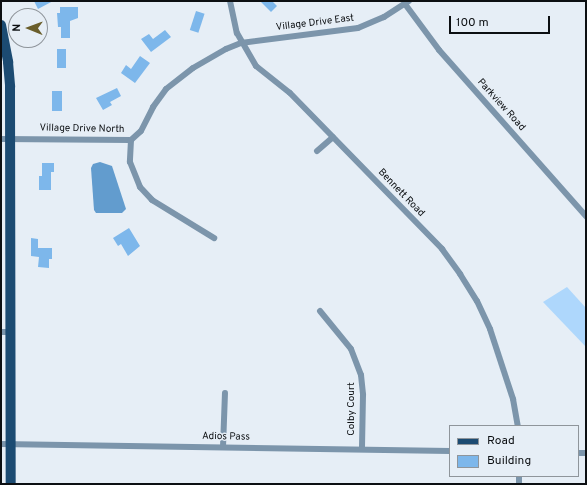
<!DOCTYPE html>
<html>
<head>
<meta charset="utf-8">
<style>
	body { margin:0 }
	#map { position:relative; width:587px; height:485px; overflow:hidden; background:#e6eef6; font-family:Overpass,sans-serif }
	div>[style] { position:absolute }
	.green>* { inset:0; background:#aed7fc }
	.water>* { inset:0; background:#629cce }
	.building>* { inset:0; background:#7db7eb; transform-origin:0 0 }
	.street>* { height:6px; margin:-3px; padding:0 3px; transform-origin:3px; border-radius:3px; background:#7c95ab }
	.primary>* { height:10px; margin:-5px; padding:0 5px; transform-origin:5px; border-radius:5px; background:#1c4b72 }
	span { translate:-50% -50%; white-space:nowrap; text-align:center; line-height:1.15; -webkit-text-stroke:3px #e6eef6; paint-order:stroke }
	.street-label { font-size:10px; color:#0c0f12 }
	.frame { position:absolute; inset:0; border:2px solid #0c0f12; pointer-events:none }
	.legend { position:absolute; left:449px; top:425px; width:130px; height:52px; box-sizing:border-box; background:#e6eef6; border:1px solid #8f959b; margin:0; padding:5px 7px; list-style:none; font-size:12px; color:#0c0f12 }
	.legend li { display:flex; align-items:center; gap:8px; height:20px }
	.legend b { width:20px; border:1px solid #8f959b }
	.north { position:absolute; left:8px; top:8px; width:40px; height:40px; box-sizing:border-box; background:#e6eef6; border:1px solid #8f959b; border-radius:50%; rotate:271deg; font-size:11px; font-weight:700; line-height:16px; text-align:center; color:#0c0f12 }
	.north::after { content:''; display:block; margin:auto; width:14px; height:18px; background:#6a5e2b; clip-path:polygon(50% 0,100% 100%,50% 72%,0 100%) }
	.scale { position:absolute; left:449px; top:16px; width:101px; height:18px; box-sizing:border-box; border:2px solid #0c0f12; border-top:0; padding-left:5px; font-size:12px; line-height:14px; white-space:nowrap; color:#0c0f12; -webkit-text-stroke:3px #e6eef6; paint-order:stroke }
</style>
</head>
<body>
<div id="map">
	<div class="green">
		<i style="clip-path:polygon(567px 287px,586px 308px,586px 347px,543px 302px)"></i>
	</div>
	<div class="water">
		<i style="clip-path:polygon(100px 162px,112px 166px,126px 209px,122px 213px,96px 213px,94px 210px,91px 168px,93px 164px)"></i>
	</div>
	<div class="building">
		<i style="clip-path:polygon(34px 1px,53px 1px,38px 9px)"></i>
		<i style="clip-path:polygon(260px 1px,272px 1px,277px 6px,271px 12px)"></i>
		<i style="clip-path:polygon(60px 7px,78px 7px,78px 18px,70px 21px,70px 38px,61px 38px,61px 27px,58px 27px,57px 13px,60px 13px)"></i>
		<i style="left:196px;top:11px;width:9px;height:20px;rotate:18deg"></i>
		<i style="clip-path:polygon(165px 30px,171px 37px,151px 52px,141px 39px,149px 34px,153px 39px)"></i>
		<i style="left:57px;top:49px;width:9px;height:19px"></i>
		<i style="clip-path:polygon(140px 56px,150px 63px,135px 83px,121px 73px,126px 65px,131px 69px)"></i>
		<i style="clip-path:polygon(117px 88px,121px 96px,110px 102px,112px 105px,103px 110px,96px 98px)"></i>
		<i style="left:52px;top:91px;width:10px;height:20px"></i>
		<i style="clip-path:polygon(42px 163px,54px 163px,54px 172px,51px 172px,51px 190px,39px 190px,39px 176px,42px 176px)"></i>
		<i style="clip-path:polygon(129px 228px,140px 246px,128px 256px,121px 244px,118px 246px,113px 238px)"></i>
		<i style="clip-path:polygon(31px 238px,38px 239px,38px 248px,52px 248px,52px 259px,49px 259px,49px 268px,38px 267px,39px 257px,31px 256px)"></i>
	</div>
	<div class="street">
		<i style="left:230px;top:1px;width:33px;rotate:78deg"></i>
		<i style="left:237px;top:33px;width:38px;rotate:60deg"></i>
		<i style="left:256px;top:66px;width:43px;rotate:38.5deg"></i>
		<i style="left:290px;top:93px;width:218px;rotate:45.7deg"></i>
		<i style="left:442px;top:249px;width:31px;rotate:54deg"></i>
		<i style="left:460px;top:274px;width:32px;rotate:58deg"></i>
		<i style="left:477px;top:301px;width:31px;rotate:65deg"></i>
		<i style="left:490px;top:329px;width:74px;rotate:71.8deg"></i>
		<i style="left:513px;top:399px;width:27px;rotate:80deg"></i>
		<i style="left:405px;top:4px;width:57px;rotate:53.5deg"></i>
		<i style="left:439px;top:50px;width:222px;rotate:48.5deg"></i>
		<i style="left:1px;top:139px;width:130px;rotate:0.4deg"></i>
		<i style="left:131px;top:140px;width:13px;rotate:-42deg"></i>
		<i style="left:141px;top:131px;width:27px;rotate:-63deg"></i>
		<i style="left:153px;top:107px;width:22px;rotate:-54deg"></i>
		<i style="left:166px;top:89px;width:34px;rotate:-38deg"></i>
		<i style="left:193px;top:68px;width:38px;rotate:-30deg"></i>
		<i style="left:226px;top:49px;width:16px;rotate:-22deg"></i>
		<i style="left:241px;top:43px;width:118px;rotate:-7.3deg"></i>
		<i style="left:358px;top:28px;width:28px;rotate:-23deg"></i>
		<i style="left:384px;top:17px;width:30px;rotate:-33deg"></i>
		<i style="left:131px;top:140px;width:22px;rotate:93deg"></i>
		<i style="left:130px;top:162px;width:27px;rotate:68deg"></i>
		<i style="left:140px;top:187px;width:18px;rotate:47deg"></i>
		<i style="left:152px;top:200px;width:73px;rotate:31.5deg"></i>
		<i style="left:317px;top:151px;width:21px;rotate:-41deg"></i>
		<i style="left:320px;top:311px;width:49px;rotate:50.8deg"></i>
		<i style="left:351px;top:349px;width:28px;rotate:69deg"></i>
		<i style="left:361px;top:375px;width:20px;rotate:84deg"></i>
		<i style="left:363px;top:395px;width:54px;rotate:91.1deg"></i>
		<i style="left:1px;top:332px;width:10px"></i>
		<i style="left:1px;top:444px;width:449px;rotate:0.9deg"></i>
		<i style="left:223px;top:447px;width:54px;rotate:-87.9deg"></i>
		<i style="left:578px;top:453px;width:8px"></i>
		<i style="left:519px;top:484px;width:8px;rotate:-90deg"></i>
	</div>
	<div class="primary">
		<i style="left:1px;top:25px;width:38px;rotate:79deg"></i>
		<i style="left:8px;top:62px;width:25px;rotate:85deg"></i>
		<i style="left:10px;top:87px;width:397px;rotate:89.9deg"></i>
	</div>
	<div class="street-label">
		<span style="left:315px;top:23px;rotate:-7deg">Village Drive East</span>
		<span style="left:501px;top:105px;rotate:48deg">Parkview Road</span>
		<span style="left:82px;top:129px;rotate:1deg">Village Drive North</span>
		<span style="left:401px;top:193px;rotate:46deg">Bennett Road</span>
		<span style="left:352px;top:409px;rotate:-90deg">Colby Court</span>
		<span style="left:226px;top:437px;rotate:1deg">Adios Pass</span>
	</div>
	<div class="frame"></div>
	<ul class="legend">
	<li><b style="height:5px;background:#1c4b72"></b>Road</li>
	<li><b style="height:11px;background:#7db7eb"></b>Building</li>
	</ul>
	<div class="north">N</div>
	<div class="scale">100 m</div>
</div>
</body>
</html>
